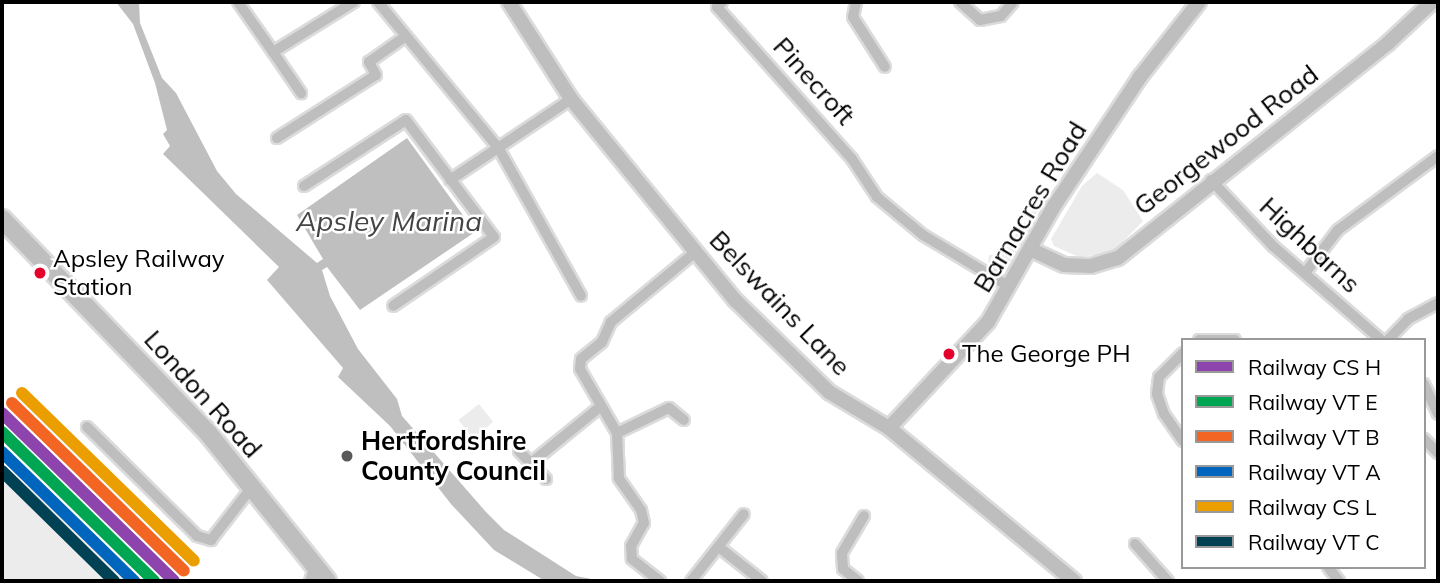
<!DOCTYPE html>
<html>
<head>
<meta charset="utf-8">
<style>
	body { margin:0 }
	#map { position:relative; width:1440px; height:583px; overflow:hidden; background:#fff; font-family:Mulish,sans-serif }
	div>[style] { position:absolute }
	.green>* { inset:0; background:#ececec; transform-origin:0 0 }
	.water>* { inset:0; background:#bfbfbf }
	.roads { filter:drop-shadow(2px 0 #dbdbdb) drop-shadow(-2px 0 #dbdbdb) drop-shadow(0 2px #dbdbdb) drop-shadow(0 -2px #dbdbdb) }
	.minor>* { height:10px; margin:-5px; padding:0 5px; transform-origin:5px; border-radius:5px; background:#bebebe }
	.tertiary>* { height:14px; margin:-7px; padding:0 7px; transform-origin:7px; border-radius:7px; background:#bebebe }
	.primary>* { height:18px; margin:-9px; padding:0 9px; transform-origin:9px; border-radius:9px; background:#bebebe }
	.rail-1>* { height:12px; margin:-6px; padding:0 6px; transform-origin:6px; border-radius:6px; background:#8e44ad }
	.rail-2>* { height:12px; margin:-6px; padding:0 6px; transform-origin:6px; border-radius:6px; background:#00a651 }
	.rail-3>* { height:12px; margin:-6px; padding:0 6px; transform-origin:6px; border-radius:6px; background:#f26522 }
	.rail-4>* { height:12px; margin:-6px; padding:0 6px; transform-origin:6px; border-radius:6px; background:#0065bd }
	.rail-5>* { height:12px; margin:-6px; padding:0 6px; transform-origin:6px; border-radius:6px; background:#eb9e00 }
	.rail-6>* { height:12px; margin:-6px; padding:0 6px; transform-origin:6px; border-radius:6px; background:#004153 }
	.dots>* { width:19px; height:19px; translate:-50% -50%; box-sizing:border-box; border:4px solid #fff; border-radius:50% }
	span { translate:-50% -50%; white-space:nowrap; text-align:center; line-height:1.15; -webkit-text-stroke:5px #fff; paint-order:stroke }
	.bus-label { font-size:24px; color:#000 }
	.left { translate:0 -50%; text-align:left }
	.street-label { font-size:26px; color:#000 }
	.poi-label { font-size:26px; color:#000; font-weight:700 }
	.water-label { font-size:28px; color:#444; font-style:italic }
	.frame { position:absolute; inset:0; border:4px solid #000; pointer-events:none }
	.legend { position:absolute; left:1181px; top:338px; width:245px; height:231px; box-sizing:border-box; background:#fff; border:2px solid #999; margin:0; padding:9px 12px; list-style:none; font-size:21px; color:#000 }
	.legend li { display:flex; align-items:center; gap:14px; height:35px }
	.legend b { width:35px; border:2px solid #999 }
</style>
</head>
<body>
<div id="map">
	<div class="green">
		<i style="clip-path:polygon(1097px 173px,1123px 190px,1143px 221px,1112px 253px,1079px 257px,1054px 246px,1051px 239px,1082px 186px)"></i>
		<i style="clip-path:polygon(1028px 202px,1038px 205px,1034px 225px,1026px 220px,1034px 209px,1023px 208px)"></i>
		<i style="clip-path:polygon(1024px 222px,1032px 227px,1021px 250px,1009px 270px,1000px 271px,988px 262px,989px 255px,1002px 254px)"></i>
		<i style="left:479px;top:404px;width:23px;height:26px;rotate:52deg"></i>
		<i style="clip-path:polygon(2px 463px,132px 581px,2px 581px)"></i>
	</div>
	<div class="water">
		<i style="clip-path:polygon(116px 2px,139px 2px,140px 23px,162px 78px,176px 93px,217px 171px,236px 194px,317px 263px,323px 259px,297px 215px,407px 138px,475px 232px,360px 310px,327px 267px,322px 270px,330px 296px,358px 349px,397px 399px,402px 416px,486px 512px,504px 530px,576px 576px,602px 581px,545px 581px,494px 550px,451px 504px,390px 426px,338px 377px,343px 368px,267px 280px,279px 267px,163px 154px,170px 146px,163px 134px,167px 130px,155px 83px,133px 24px)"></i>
	</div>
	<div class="roads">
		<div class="minor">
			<i style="left:238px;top:2px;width:61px;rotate:55deg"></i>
			<i style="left:273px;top:52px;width:95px;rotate:-31.7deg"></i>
			<i style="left:378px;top:2px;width:190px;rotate:50.5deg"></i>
			<i style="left:499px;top:149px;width:168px;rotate:60.8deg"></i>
			<i style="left:722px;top:2px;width:7px;rotate:135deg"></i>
			<i style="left:717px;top:7px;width:203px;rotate:48.4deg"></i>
			<i style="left:852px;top:159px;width:45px;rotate:56.7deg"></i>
			<i style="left:877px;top:197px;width:60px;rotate:39.6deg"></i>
			<i style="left:923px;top:235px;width:101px;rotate:30.9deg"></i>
			<i style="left:856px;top:2px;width:15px;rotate:101deg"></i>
			<i style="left:853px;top:17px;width:59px;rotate:57.4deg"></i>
			<i style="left:960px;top:2px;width:27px;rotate:42deg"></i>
			<i style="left:980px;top:20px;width:21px;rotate:-11deg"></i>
			<i style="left:1001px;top:16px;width:18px;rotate:-49deg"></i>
			<i style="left:273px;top:52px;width:50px;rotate:55.7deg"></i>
			<i style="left:277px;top:138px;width:117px;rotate:-32.5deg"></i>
			<i style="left:376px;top:75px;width:15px;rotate:-118deg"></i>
			<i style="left:369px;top:62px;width:45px;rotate:-35.1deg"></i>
			<i style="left:450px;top:180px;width:146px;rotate:-33.8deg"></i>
			<i style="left:1211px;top:180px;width:91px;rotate:46.8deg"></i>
			<i style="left:1273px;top:246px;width:143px;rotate:41deg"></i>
			<i style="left:304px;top:186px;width:121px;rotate:-32.9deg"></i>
			<i style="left:406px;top:120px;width:146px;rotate:53.1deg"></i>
			<i style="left:494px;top:237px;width:122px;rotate:145.7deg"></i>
			<i style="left:1305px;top:273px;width:54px;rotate:-52.5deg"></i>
			<i style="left:1338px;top:230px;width:124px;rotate:-36.5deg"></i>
			<i style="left:1199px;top:340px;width:36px"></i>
			<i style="left:1388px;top:340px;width:29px;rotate:-46deg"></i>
			<i style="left:1408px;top:319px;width:34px;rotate:-28deg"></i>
			<i style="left:1183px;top:353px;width:34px;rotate:135deg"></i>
			<i style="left:1159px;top:377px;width:17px;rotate:97deg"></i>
			<i style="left:1157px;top:394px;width:21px;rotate:71deg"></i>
			<i style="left:1164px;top:414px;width:33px;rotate:55deg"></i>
			<i style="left:1424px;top:384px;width:33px;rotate:65deg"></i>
			<i style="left:87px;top:427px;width:155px;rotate:44.7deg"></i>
			<i style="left:197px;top:536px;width:15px;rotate:16deg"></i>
			<i style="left:211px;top:540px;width:67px;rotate:-52.3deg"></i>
			<i style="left:617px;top:433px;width:58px;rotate:-25.7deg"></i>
			<i style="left:669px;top:408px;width:19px;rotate:39deg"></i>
			<i style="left:1424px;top:439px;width:20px;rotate:45deg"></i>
			<i style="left:519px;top:451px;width:39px;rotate:46deg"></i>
			<i style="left:531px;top:463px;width:89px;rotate:-39.1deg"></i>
			<i style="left:1135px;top:544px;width:50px;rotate:48.3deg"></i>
			<i style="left:720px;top:548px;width:53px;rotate:38.2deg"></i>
			<i style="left:1328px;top:567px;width:18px;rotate:52deg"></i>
			<i style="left:310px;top:581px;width:16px;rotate:-72deg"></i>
			<i style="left:660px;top:581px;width:36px;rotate:-142deg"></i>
			<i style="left:632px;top:559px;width:13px;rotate:-94deg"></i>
			<i style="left:631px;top:546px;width:26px;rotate:-61deg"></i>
			<i style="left:644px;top:523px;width:13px;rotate:-103deg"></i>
			<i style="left:641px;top:510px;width:39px;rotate:-125deg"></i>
			<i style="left:619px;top:478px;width:45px;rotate:-92.5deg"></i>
			<i style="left:617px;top:433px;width:74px;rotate:-120deg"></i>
			<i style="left:580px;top:369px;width:10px;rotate:-84deg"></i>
			<i style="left:581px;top:359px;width:27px;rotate:-39deg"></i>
			<i style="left:602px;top:342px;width:22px;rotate:-66deg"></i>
			<i style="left:611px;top:322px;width:108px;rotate:-39.7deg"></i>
			<i style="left:691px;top:581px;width:85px;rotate:-51.7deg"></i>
			<i style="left:858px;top:581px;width:19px;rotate:-141deg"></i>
			<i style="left:843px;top:569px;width:16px;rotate:-94deg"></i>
			<i style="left:842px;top:553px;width:43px;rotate:-59.3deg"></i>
		</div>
		<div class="tertiary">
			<i style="left:509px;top:2px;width:115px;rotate:57.4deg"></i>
			<i style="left:571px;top:99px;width:259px;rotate:50.8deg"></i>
			<i style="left:735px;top:300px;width:132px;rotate:44.4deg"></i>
			<i style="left:829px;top:392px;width:70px;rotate:31deg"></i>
			<i style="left:889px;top:428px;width:240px;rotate:39.6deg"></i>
			<i style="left:1032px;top:250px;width:35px;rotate:25deg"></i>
			<i style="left:1064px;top:265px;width:27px;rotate:2deg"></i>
			<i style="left:1091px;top:266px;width:28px;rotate:-17deg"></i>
			<i style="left:1118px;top:258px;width:345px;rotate:-38.5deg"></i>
			<i style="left:1388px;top:43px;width:60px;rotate:-43deg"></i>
			<i style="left:889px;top:428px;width:145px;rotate:-47deg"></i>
			<i style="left:988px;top:322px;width:133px;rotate:-60.4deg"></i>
			<i style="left:1054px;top:206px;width:155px;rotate:-56.3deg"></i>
			<i style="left:1140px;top:77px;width:95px;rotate:-51.8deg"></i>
		</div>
		<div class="primary">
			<i style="left:2px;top:219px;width:297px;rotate:46.1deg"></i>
			<i style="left:208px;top:433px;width:190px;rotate:51.2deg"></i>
		</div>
	</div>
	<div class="rail-1">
		<i style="left:2px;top:413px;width:240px;rotate:44.3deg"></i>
	</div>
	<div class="rail-2">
		<i style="left:2px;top:432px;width:213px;rotate:44.4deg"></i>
	</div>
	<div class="rail-3">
		<i style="left:12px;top:403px;width:240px;rotate:44.3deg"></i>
	</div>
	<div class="rail-4">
		<i style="left:2px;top:452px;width:185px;rotate:44.3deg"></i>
	</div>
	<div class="rail-5">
		<i style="left:22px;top:393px;width:240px;rotate:44.3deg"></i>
	</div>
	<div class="rail-6">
		<i style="left:2px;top:471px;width:157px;rotate:44.5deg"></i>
	</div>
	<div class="dots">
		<i style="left:40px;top:273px;background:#e4002b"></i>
		<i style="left:949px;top:354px;background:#e4002b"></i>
		<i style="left:347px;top:456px;background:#595959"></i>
	</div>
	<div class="bus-label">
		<span class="left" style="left:53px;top:273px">Apsley Railway<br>Station</span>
		<span class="left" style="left:962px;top:354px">The George PH</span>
	</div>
	<div class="street-label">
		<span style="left:814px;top:81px;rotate:48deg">Pinecroft</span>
		<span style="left:1226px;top:140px;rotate:-38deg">Georgewood Road</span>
		<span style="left:1030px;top:207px;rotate:-59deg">Barnacres Road</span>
		<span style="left:1310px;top:245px;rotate:43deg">Highbarns</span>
		<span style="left:780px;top:303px;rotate:46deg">Belswains Lane</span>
		<span style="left:203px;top:394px;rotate:48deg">London Road</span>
	</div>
	<div class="poi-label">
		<span class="left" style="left:361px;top:456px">Hertfordshire<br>County Council</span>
	</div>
	<div class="water-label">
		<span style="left:389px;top:221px">Apsley Marina</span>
	</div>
	<div class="frame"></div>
	<ul class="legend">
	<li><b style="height:9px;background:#8e44ad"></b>Railway CS H</li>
	<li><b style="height:9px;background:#00a651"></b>Railway VT E</li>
	<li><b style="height:9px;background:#f26522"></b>Railway VT B</li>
	<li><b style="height:9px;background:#0065bd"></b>Railway VT A</li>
	<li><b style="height:9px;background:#eb9e00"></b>Railway CS L</li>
	<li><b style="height:9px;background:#004153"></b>Railway VT C</li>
	</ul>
</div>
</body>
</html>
